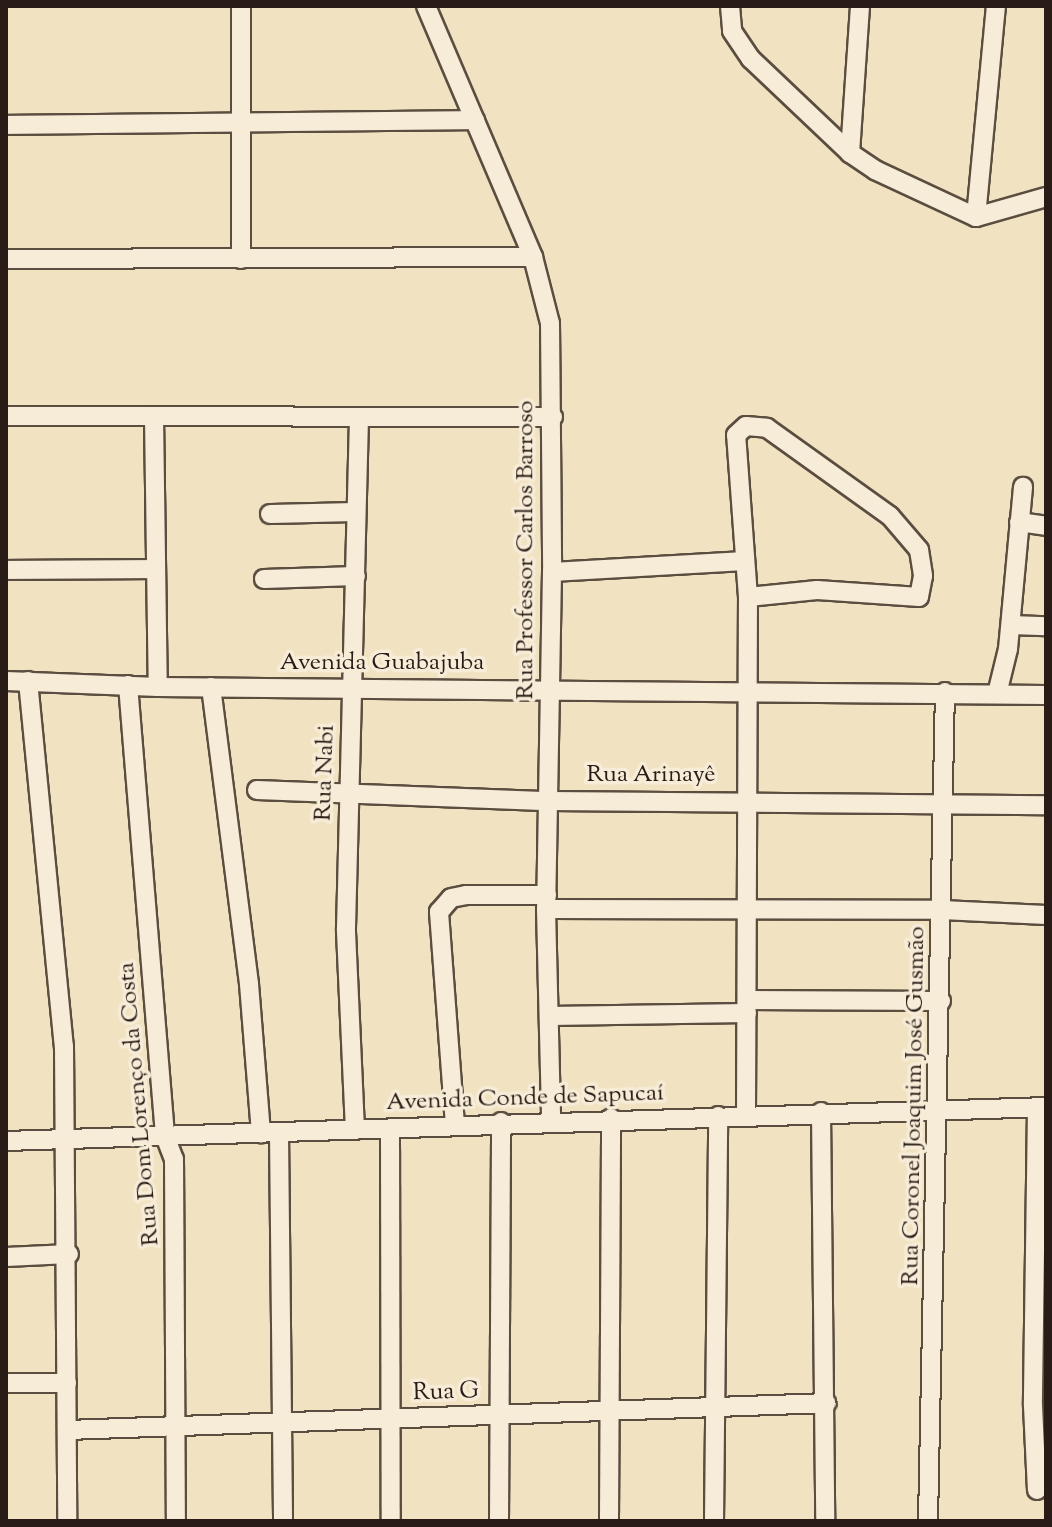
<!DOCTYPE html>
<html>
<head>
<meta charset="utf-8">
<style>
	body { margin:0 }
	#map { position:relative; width:1052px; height:1527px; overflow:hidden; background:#f1e2c1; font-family:"Sorts Mill Goudy",serif }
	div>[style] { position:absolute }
	.roads { filter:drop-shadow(2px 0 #5b4d40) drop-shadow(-2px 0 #5b4d40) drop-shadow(0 2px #5b4d40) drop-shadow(0 -2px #5b4d40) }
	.minor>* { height:18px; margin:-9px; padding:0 9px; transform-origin:9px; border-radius:9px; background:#f6ecd7 }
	span { translate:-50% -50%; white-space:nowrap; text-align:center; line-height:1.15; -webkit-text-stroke:7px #f6ecd7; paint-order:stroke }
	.street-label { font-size:24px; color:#291b15 }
	.frame { position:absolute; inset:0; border:8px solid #291b15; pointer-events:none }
</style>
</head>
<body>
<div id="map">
	<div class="roads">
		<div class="minor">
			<i style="left:426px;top:6px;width:273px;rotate:66.9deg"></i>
			<i style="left:533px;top:257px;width:68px;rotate:75.6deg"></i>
			<i style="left:550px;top:323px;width:249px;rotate:89.5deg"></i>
			<i style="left:552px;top:572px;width:337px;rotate:91deg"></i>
			<i style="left:546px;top:909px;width:210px;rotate:88.6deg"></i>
			<i style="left:730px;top:6px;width:25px;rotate:85deg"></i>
			<i style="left:732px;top:31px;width:34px;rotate:56deg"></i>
			<i style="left:751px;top:59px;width:137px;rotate:43.5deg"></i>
			<i style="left:850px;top:153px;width:30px;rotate:34deg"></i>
			<i style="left:875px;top:170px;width:111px;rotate:25deg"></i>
			<i style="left:976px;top:217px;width:73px;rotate:-15.9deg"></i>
			<i style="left:6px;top:125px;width:469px;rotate:-0.6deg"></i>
			<i style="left:850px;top:153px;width:147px;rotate:-86.1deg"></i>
			<i style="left:976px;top:217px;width:212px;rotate:-84.6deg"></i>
			<i style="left:6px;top:259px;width:527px;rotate:-0.22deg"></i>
			<i style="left:241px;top:259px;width:253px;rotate:-90deg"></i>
			<i style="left:6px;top:416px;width:547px;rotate:0.1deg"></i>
			<i style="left:154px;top:416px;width:271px;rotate:89.2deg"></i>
			<i style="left:270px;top:514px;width:86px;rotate:-1.3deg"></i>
			<i style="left:1019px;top:522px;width:27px;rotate:8deg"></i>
			<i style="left:8px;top:570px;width:145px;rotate:-0.4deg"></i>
			<i style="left:552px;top:572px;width:193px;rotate:-3.3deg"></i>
			<i style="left:264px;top:579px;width:92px;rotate:-1.9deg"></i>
			<i style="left:1011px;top:625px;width:35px;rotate:2deg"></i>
			<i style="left:6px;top:681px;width:152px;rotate:2.3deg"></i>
			<i style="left:158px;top:687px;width:888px;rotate:0.52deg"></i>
			<i style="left:28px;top:681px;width:367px;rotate:84.4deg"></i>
			<i style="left:64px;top:1046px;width:475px;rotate:89.6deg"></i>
			<i style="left:128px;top:685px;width:453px;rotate:85.3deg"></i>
			<i style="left:165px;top:1136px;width:25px;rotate:69deg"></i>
			<i style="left:174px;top:1159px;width:362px;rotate:89.7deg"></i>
			<i style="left:211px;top:687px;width:299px;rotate:82.7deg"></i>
			<i style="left:249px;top:984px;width:150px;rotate:85.4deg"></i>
			<i style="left:997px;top:694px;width:46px;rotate:-76.3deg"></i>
			<i style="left:1008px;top:649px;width:163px;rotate:-84.7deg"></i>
			<i style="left:257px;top:790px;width:292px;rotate:2.2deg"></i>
			<i style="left:549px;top:801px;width:497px;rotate:0.5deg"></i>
			<i style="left:546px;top:909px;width:396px;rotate:0.1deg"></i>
			<i style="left:942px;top:910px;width:104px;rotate:2.8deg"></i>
			<i style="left:747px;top:1000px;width:194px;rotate:0.3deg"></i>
			<i style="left:550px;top:1016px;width:197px;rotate:-0.9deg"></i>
			<i style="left:1037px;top:1108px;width:298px;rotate:90.8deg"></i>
			<i style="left:1033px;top:1406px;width:84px;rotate:87.3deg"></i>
			<i style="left:821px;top:1112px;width:409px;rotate:89.4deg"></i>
			<i style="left:746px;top:1115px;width:518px;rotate:-89.78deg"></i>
			<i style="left:748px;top:597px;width:162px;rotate:-94.2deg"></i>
			<i style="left:736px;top:435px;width:13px;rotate:-42deg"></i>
			<i style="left:746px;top:426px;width:21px;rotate:5deg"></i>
			<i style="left:767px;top:428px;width:151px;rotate:35.6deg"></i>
			<i style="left:890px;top:516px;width:45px;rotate:49.5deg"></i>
			<i style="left:919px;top:550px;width:26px;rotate:81deg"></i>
			<i style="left:923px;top:576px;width:21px;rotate:101deg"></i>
			<i style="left:919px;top:597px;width:102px;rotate:-176.1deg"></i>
			<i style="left:817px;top:590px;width:69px;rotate:174.2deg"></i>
			<i style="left:455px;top:1125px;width:214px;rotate:-94.3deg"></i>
			<i style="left:439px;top:912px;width:18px;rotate:-49deg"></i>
			<i style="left:451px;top:898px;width:15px;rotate:-11deg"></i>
			<i style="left:466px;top:895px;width:81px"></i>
			<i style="left:390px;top:1129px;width:392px;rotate:89.9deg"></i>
			<i style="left:355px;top:1130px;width:202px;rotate:-92.6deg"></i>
			<i style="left:346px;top:928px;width:510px;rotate:-88.54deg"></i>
			<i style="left:279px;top:1134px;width:387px;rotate:89.4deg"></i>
			<i style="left:6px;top:1141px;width:1041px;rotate:-1.87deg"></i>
			<i style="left:6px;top:1257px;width:63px;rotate:-2.7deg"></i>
			<i style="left:6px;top:1383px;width:61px"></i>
			<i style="left:67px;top:1430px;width:760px;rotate:-2.03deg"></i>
			<i style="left:499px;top:1521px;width:399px;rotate:-89.7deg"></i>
			<i style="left:609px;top:1521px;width:403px;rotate:-89.7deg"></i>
			<i style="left:714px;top:1521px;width:405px;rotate:-89.4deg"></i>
			<i style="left:928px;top:1521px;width:829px;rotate:-88.83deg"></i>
		</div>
	</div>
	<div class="street-label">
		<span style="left:527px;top:550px;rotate:-90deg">Rua Professor Carlos Barroso</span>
		<span style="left:382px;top:664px">Avenida Guabajuba</span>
		<span style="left:326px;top:773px;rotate:-88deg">Rua Nabi</span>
		<span style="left:651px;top:776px">Rua Arinayê</span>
		<span style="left:525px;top:1099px;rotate:-2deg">Avenida Conde de Sapucaí</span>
		<span style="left:140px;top:1104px;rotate:-95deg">Rua Dom Lorenço da Costa</span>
		<span style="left:915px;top:1106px;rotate:-89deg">Rua Coronel Joaquim José Gusmão</span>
		<span style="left:446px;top:1393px;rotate:-2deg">Rua G</span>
	</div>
	<div class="frame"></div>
</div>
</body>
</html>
